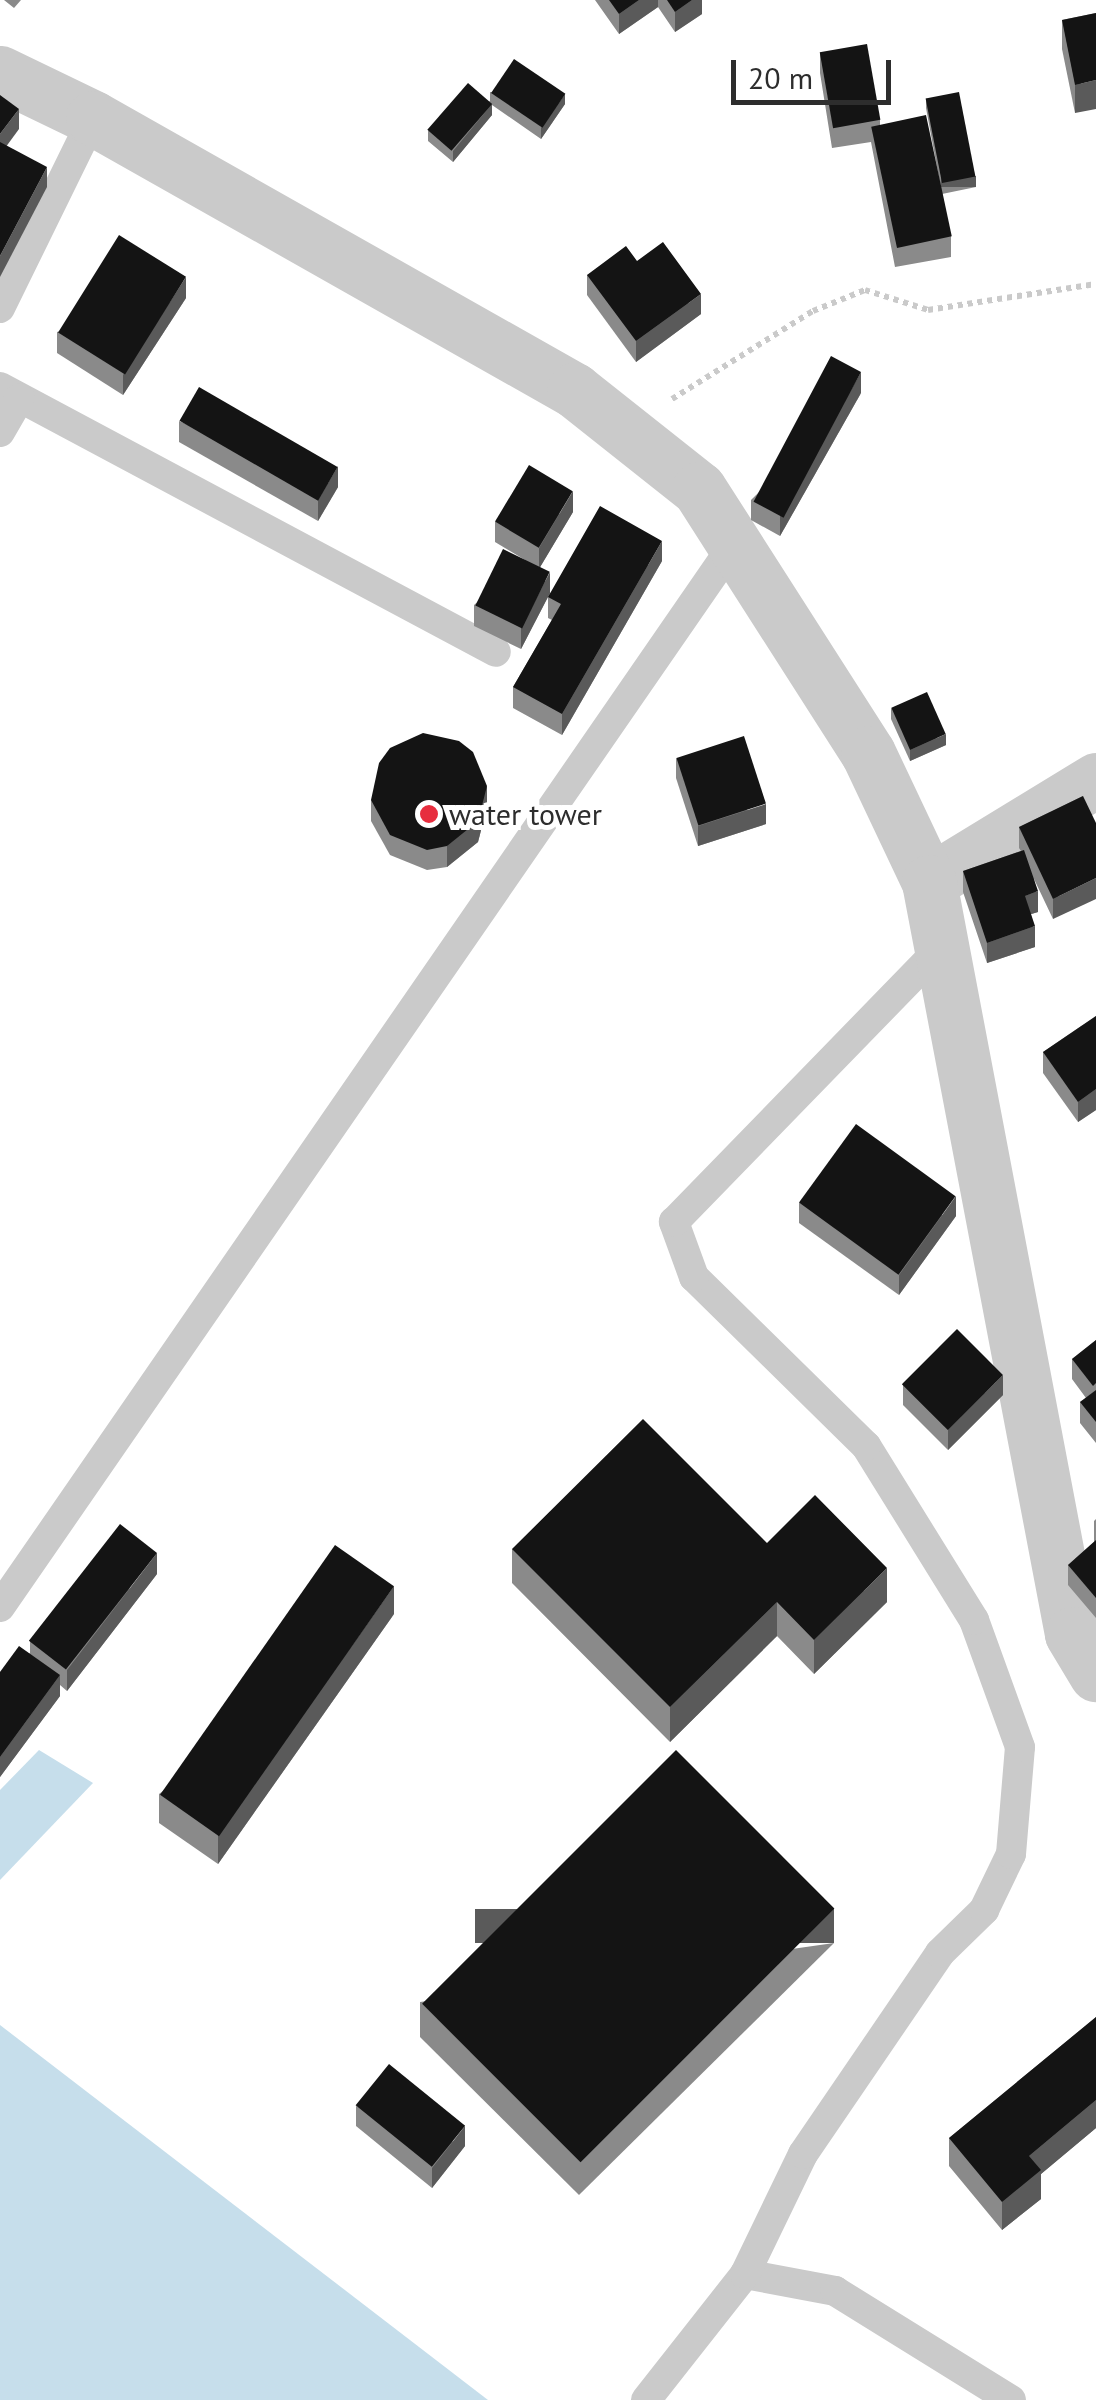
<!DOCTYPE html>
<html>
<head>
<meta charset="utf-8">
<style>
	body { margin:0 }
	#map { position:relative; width:1096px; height:2400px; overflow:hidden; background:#fff; font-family:"PT Sans",sans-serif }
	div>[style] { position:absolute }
	.water>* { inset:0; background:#c6deeb }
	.path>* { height:6px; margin-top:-3px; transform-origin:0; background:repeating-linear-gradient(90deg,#cacaca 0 5px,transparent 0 10px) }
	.service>* { height:30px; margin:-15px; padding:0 15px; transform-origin:15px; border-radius:15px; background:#cacaca }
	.minor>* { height:55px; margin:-27.5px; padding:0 27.5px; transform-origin:27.5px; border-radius:27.5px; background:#cacaca }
	.tertiary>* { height:55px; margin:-27.5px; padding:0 27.5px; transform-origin:27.5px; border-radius:27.5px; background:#cacaca }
	.wall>* { inset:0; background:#8a8a8a }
	.shaded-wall>* { inset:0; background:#5a5a5a; transform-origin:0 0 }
	.building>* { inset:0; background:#141414; transform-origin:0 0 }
	.dots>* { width:28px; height:28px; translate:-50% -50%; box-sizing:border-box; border:5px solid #fff; border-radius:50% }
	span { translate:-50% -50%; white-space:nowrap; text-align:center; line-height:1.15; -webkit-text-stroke:10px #fff; paint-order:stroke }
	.poi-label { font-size:30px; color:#2d2d2d }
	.left { translate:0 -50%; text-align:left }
	.scale { position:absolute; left:731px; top:60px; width:160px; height:45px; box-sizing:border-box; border:5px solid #2d2d2d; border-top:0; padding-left:12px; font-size:30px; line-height:35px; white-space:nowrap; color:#2d2d2d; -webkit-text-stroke:8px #fff; paint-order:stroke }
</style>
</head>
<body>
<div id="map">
	<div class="water">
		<i style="clip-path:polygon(39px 1750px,93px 1783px,0 1880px,0 1790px)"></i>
		<i style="clip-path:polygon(0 2025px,488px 2400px,0 2400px)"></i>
	</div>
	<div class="path">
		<i style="left:672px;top:399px;width:166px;rotate:-32deg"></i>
		<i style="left:813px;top:311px;width:56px;rotate:-22deg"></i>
		<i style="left:865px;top:290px;width:66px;rotate:17.6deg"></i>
		<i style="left:928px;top:310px;width:170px;rotate:-8.8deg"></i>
	</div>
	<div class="service">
		<i style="left:0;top:308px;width:212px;rotate:-63.9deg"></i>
		<i style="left:0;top:387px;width:562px;rotate:28.11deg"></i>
		<i style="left:0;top:432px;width:39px;rotate:-60deg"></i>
		<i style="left:0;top:1607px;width:1292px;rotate:-55.37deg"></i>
		<i style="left:745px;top:2274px;width:92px;rotate:10.7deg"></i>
		<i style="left:835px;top:2291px;width:207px;rotate:31.8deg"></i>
		<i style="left:646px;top:2400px;width:160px;rotate:-51.8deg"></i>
		<i style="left:745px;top:2274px;width:133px;rotate:-64.2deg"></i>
		<i style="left:803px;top:2154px;width:243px;rotate:-55.7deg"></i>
		<i style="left:940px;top:1953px;width:62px;rotate:-44.3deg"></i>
		<i style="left:984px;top:1910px;width:62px;rotate:-64.3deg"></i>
		<i style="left:1011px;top:1854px;width:107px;rotate:-85.2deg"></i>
		<i style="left:1020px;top:1747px;width:135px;rotate:-109.9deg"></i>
		<i style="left:974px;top:1620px;width:205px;rotate:-121.8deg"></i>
		<i style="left:866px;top:1446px;width:241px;rotate:-135.5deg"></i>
		<i style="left:694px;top:1277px;width:59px;rotate:-110deg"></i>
		<i style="left:674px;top:1222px;width:385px;rotate:-45.8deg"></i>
	</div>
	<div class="minor">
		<i style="left:929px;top:882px;width:196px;rotate:-31.4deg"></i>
	</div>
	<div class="tertiary">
		<i style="left:0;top:73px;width:103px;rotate:25.8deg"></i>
		<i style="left:93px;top:118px;width:553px;rotate:29.49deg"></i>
		<i style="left:574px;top:390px;width:159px;rotate:38.4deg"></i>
		<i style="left:699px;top:489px;width:313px;rotate:57.4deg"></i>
		<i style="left:868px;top:753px;width:143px;rotate:64.7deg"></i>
		<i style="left:929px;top:882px;width:765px;rotate:79.23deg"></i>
		<i style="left:1072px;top:1634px;width:47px;rotate:59deg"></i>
	</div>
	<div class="wall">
		<i style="clip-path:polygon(4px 0,21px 0,14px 8px)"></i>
		<i style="clip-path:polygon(595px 0,702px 0,702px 14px,675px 32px,658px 7px,619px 34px)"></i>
		<i style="clip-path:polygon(1096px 13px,1075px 113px,1062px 49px,1062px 20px)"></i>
		<i style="clip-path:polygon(820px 53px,880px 120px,880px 125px,951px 236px,951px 257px,895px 267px,871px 142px,832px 148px,820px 73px)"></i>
		<i style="clip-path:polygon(490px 92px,565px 104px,541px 139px,492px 105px,492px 115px,453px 162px,428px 141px,428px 131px,490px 101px)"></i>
		<i style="clip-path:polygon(926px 98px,976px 187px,942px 194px,926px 108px)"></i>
		<i style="clip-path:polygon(637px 261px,701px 314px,636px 362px,587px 295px,587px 275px)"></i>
		<i style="clip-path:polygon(186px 298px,123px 395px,57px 353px,57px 332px)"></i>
		<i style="clip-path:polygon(861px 393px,780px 536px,751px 520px,751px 500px)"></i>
		<i style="clip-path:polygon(179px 421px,338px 487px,318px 521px,179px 442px)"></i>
		<i style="clip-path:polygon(573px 512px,540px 567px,550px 593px,662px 561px,562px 735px,513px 708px,513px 687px,552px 620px,548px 618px,548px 597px,521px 649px,474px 626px,474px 605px,525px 560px,495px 542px,495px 522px)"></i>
		<i style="clip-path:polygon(891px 708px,946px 745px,910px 761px,891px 719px)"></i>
		<i style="clip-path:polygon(676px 758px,766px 824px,698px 846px,676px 778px)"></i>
		<i style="clip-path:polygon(1083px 796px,1053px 919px,1034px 879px,1038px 912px,1031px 914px,1035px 947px,987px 963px,963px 892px,963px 871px,1021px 851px,1019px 848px,1019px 827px)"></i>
		<i style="clip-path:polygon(371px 800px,487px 807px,478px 842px,447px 867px,427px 870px,390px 855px,371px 821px)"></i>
		<i style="clip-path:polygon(1096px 1016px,1096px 1110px,1078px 1122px,1043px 1073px,1043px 1052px)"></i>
		<i style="clip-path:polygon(799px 1203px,956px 1216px,899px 1295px,799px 1223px)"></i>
		<i style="clip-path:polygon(1096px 1340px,1096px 1443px,1080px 1423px,1080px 1402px,1086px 1398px,1072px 1379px,1072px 1359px)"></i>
		<i style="clip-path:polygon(903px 1385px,1003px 1395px,948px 1450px,903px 1405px)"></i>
		<i style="clip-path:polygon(1096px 1519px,1096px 1618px,1068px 1585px,1068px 1565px,1094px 1542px,1094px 1521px)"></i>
		<i style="clip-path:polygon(767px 1543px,887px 1602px,814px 1674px,777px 1636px,670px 1742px,512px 1583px,512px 1549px)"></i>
		<i style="clip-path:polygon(157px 1574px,67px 1691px,60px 1685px,60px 1696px,0 1777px,0 1672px,30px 1653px,30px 1641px)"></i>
		<i style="clip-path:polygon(394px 1614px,218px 1864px,159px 1823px,159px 1794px)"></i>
		<i style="clip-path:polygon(834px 1943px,579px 2195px,420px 2037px,420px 2002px)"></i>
		<i style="clip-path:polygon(1096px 2017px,1096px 2128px,1041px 2174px,1041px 2199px,1002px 2230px,949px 2166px,949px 2138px)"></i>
		<i style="clip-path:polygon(356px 2106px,465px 2146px,432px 2188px,356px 2126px)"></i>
	</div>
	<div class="shaded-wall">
		<i style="clip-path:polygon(639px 0,658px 0,658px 7px,619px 34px,619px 14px)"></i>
		<i style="clip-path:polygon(692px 0,702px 0,702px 14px,675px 32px,675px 12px)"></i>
		<i style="clip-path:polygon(1096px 80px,1096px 109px,1075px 113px,1075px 85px)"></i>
		<i style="clip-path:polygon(565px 94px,565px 104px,541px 139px,541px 128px)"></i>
		<i style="clip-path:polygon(492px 104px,492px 115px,453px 162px,453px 151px)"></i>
		<i style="clip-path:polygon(19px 109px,19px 129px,0 155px,0 134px)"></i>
		<i style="clip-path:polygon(47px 167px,47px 187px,0 277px,0 256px)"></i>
		<i style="left:976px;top:176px;width:11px;height:35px;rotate:90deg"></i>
		<i style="clip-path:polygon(186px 277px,186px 298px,123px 395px,123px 375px)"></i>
		<i style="clip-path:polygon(701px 294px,701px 314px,636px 362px,636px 341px)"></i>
		<i style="clip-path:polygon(861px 372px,861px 393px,780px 536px,780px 516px)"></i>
		<i style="clip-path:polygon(338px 466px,338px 487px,318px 521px,318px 500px)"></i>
		<i style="clip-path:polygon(573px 491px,573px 512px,539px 569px,539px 548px)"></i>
		<i style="clip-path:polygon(662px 541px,662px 561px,562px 735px,562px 714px)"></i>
		<i style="clip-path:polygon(550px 572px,550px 593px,521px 649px,521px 628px)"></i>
		<i style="clip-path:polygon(946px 734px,946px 745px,910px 761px,910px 750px)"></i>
		<i style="clip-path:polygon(487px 786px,487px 807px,478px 842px,447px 867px,447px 846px)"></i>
		<i style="clip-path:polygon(766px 804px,766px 824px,698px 846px,698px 826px)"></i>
		<i style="clip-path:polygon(1096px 878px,1096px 899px,1053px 919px,1053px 899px)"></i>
		<i style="clip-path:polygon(1038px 891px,1038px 912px,1025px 916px,1025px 896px)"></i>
		<i style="clip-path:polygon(1035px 926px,1035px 947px,987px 963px,987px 943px)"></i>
		<i style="clip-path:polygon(1096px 1089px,1096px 1110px,1078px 1122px,1078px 1102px)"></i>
		<i style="clip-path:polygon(956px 1196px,956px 1216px,899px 1295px,899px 1275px)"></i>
		<i style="clip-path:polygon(1003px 1375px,1003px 1395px,948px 1450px,948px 1429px)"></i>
		<i style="clip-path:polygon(157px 1553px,157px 1574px,67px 1691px,67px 1670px)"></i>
		<i style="clip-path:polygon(887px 1568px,887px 1602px,814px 1674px,814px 1640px)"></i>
		<i style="clip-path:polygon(394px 1586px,394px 1614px,218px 1864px,218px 1835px)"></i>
		<i style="clip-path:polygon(777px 1602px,777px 1636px,670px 1742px,670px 1707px)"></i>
		<i style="clip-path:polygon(60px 1675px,60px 1696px,0 1777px,0 1757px)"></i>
		<i style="left:834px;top:1909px;width:34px;height:359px;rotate:90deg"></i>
		<i style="clip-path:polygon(1096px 2100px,1096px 2128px,1041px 2174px,1041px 2199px,1002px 2230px,1002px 2202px,1029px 2156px)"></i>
		<i style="clip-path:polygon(465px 2126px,465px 2146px,432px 2188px,432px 2168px)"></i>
	</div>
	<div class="building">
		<i style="clip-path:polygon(609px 0,639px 0,619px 14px)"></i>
		<i style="clip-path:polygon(667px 0,692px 0,675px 12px)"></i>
		<i style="clip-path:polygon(1096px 13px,1096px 80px,1075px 85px,1062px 20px)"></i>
		<i style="left:867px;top:44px;width:77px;height:48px;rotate:80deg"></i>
		<i style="left:514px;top:59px;width:62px;height:41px;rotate:34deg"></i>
		<i style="left:468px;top:83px;width:32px;height:62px;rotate:41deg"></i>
		<i style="left:959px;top:92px;width:86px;height:34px;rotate:79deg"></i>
		<i style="clip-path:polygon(0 95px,19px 109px,0 134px)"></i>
		<i style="left:926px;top:115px;width:124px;height:56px;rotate:78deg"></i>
		<i style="clip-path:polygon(0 142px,47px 167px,0 256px)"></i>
		<i style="left:119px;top:235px;width:79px;height:115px;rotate:32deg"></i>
		<i style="clip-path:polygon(663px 242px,701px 294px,636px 341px,587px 275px,626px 246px,637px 261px)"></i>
		<i style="left:831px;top:356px;width:34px;height:165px;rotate:28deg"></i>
		<i style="left:199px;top:387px;width:160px;height:39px;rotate:30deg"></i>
		<i style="left:529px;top:465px;width:51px;height:66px;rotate:31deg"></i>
		<i style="clip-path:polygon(600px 506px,662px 541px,562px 714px,513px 687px,561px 604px,548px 597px)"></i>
		<i style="left:503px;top:549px;width:52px;height:63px;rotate:26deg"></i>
		<i style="left:927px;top:692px;width:46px;height:39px;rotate:66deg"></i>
		<i style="clip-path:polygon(423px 733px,459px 741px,473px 752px,487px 786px,478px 821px,447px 846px,427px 850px,390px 835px,371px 800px,379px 763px,390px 748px)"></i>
		<i style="left:744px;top:736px;width:71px;height:71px;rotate:72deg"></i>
		<i style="clip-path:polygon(1083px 796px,1096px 823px,1096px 878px,1053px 899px,1019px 827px)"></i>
		<i style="clip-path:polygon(1024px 850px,1038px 891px,1025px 896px,1035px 926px,987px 943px,963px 871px)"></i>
		<i style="clip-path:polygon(1096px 1016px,1096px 1089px,1078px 1102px,1043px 1052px)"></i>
		<i style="left:856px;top:1124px;width:123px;height:97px;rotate:36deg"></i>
		<i style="left:957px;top:1329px;width:65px;height:78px;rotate:45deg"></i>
		<i style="clip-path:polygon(1096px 1340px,1096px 1383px,1093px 1386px,1072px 1359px)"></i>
		<i style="clip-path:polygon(1096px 1390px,1096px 1422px,1080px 1402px)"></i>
		<i style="clip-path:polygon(643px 1419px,767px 1543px,815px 1495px,887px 1568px,814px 1640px,777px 1602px,670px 1707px,512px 1549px)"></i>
		<i style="left:120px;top:1524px;width:47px;height:148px;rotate:38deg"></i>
		<i style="clip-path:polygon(1096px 1540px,1096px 1598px,1068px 1565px)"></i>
		<i style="left:335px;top:1545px;width:72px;height:305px;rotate:35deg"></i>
		<i style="clip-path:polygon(19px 1646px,60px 1675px,0 1757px,0 1672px)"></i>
		<i style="left:676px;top:1750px;width:224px;height:359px;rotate:45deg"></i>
		<i style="clip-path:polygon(1096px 2017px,1096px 2100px,1029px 2156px,1041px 2170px,1002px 2202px,949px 2138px)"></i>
		<i style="left:389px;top:2064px;width:98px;height:53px;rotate:39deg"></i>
	</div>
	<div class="dots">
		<i style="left:429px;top:814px;background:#e72d3e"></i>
	</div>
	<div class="poi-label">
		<span class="left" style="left:449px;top:814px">water tower</span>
	</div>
	<div class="scale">20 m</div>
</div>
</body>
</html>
